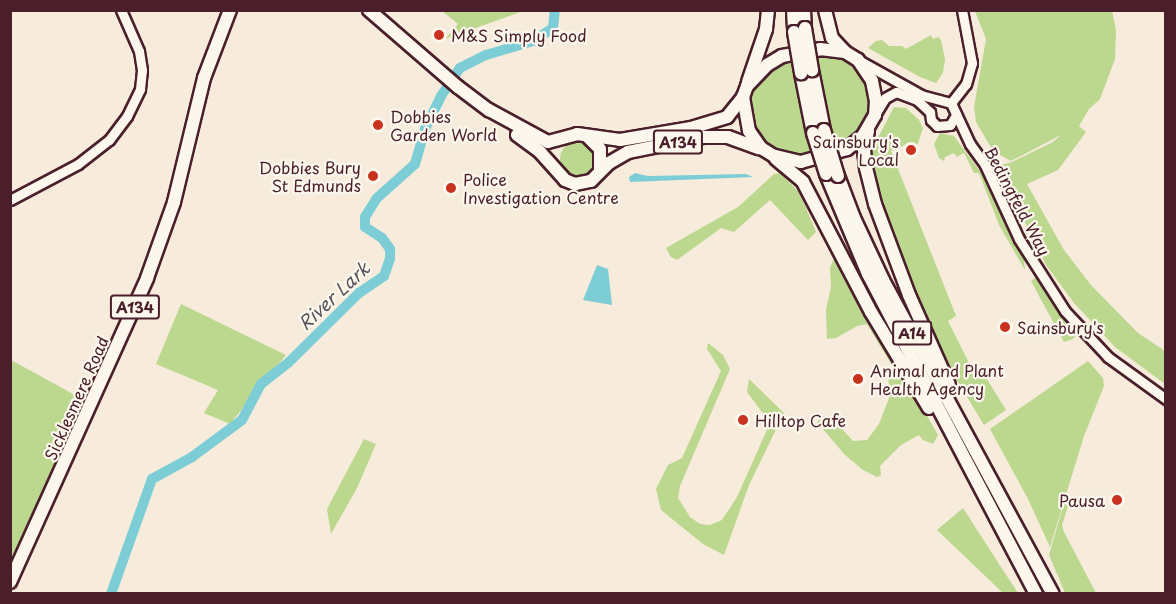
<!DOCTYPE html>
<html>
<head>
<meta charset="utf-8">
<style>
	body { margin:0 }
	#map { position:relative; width:1176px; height:604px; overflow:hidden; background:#f7ebdb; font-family:"Playpen Sans",sans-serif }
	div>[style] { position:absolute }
	.green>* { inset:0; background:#bcd78e }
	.round { border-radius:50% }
	.water>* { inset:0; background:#7ccdd6 }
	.river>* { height:10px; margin:-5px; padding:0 5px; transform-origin:5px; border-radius:5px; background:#7ccdd6 }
	.roads { filter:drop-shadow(2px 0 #4a1f2b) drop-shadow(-2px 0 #4a1f2b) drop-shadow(0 2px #4a1f2b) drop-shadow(0 -2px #4a1f2b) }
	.secondary>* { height:9px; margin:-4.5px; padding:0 4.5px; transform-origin:4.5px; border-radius:4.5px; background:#fbf7ec }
	.highway>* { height:12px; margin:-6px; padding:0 6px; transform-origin:6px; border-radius:6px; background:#fbf7ec }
	.bridges { filter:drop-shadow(2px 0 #4a1f2b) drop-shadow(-2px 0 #4a1f2b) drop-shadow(0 2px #4a1f2b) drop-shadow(0 -2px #4a1f2b) }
	.highway-bridge>* { height:12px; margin:-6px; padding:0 6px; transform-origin:6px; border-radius:6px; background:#fbf7ec }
	.dots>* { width:16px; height:16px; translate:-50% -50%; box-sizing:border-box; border:3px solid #fbf7ec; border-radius:50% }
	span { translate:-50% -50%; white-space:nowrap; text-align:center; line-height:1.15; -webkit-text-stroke:4.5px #fbf7ec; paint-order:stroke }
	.shield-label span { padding:2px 4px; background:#fbf7ec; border:2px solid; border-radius:4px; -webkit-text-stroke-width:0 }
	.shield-label { font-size:15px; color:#4a1f2b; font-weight:700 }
	.poi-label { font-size:16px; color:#4a1f2b }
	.left { translate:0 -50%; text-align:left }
	.right { translate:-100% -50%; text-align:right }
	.street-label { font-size:16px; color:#4a1f2b }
	.water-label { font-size:18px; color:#59535e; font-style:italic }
	.frame { position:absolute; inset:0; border:12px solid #4a1f2b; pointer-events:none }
</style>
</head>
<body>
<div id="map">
	<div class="green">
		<i style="clip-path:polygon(442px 11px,523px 11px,445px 39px,458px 24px)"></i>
		<i style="clip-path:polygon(975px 11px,1112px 11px,1116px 30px,1115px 59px,1100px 99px,1089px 109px,1079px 126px,1086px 132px,1058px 170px,1027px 184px,1064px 250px,1091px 285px,1138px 333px,1165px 351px,1165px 384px,1115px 347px,1074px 303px,1046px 265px,997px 166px,1012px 162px,1053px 142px,1061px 135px,1011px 161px,993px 151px,976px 122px,974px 107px,986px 39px)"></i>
		<i style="clip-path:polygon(931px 35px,933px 39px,938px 37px,941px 40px,945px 59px,943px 73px,936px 83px,920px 77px,868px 48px,876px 41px,882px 40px,889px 46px,902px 46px,906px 49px)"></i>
		<i style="clip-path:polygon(813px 53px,838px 57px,849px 64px,862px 78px,867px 90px,868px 110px,864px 123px,857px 134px,835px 149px)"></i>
		<i style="clip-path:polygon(793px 57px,816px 155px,804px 158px,770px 149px,753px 130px,748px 102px,756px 81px,764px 71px)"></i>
		<i style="clip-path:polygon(894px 107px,906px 108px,919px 120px,923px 128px,917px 146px,913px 147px,910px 143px,891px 151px,956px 316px,948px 321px,975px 375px,982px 371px,1006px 410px,984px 425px,940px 352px,875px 184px,871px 166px,872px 149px)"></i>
		<i style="clip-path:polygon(940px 133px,954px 136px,982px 174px,1024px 259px,1025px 270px,999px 225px,979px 173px,974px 173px,964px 153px,957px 157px,954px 153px,945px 157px,944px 161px,939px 158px,934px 144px)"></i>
		<i class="round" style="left:560px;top:141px;width:36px;height:36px"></i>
		<i style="clip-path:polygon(780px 173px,800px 193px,816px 232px,808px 240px,770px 200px,734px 232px,721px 228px,677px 260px,671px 257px,666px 248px,738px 207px,774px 174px)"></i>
		<i style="clip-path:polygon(834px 258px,838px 260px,938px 435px,933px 444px,923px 440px,919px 435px,901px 445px,880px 466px,881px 475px,877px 477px,863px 470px,844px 454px,817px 422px,823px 416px,831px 417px,853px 441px,867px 440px,879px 424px,891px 393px,888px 379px,897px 374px,867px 324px,857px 326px,836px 338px,827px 339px,826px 310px,831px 287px,830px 268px)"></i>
		<i style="clip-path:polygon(1036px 277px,1079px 331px,1073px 339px,1064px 342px,1031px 281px)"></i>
		<i style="clip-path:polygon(181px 304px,286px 355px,230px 424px,204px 413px,218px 390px,156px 364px)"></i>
		<i style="clip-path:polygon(708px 343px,723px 355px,730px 369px,680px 486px,678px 498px,690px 517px,700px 524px,710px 525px,722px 520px,737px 497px,770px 423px,747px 392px,749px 379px,784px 413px,749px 485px,724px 555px,703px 544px,661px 510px,656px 489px,668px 465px,682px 458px,721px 371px,707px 349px)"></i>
		<i style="clip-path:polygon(11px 360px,84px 400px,11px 568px)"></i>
		<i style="clip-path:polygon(1088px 361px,1103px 378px,1104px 386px,1084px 436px,1050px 547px,1028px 499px,990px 429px)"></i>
		<i style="clip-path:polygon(364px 439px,376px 444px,357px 488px,331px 534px,327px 509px)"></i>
		<i style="clip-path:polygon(1065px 499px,1070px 500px,1062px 525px,1064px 532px,1096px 593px,1065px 593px,1049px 555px)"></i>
		<i style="clip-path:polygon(963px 508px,999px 564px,1018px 593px,1003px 593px,937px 530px)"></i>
	</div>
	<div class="water">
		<i style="clip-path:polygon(635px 173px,648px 176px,746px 174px,753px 177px,630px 182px,629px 177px)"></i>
		<i style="clip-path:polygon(597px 265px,608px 269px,612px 305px,583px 300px)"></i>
	</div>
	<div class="river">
		<i style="left:111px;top:594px;width:122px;rotate:-70.4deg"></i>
		<i style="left:152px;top:479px;width:46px;rotate:-28.8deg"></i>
		<i style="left:192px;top:457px;width:62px;rotate:-36.5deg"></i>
		<i style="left:242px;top:420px;width:41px;rotate:-62.2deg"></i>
		<i style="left:261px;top:384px;width:34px;rotate:-38deg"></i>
		<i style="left:288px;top:363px;width:100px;rotate:-44.6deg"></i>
		<i style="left:359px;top:293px;width:30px;rotate:-34deg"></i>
		<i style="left:384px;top:276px;width:18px;rotate:-71deg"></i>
		<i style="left:390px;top:259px;width:10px;rotate:-90deg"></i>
		<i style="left:390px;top:249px;width:14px;rotate:-126deg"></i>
		<i style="left:382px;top:238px;width:20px;rotate:-147deg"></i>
		<i style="left:365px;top:227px;width:10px;rotate:-90deg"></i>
		<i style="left:365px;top:217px;width:22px;rotate:-58deg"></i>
		<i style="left:377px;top:198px;width:51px;rotate:-41.8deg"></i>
		<i style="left:415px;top:164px;width:36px;rotate:-74deg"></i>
		<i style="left:425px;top:129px;width:37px;rotate:-64deg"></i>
		<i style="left:441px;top:96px;width:34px;rotate:-56deg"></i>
		<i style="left:460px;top:68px;width:29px;rotate:-27deg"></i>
		<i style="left:486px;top:55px;width:49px;rotate:-16.6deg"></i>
		<i style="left:533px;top:41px;width:24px;rotate:-33deg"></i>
		<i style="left:553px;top:28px;width:18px;rotate:-84deg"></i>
	</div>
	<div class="roads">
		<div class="secondary">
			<i style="left:860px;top:61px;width:70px;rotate:29.1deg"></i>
			<i style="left:921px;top:95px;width:31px;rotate:15deg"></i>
			<i style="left:951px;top:103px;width:45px;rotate:65.1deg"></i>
			<i style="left:970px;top:144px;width:26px;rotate:54deg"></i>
			<i style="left:985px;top:165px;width:81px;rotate:65.3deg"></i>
			<i style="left:1019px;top:239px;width:85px;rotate:57.4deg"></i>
			<i style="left:1065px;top:311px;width:63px;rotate:46.9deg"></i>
			<i style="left:1108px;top:357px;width:72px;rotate:35.9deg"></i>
			<i style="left:951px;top:103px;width:24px;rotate:-52deg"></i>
			<i style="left:966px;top:84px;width:22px;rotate:-74deg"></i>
			<i style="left:972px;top:63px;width:54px;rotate:-100.7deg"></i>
			<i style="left:876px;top:113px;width:17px;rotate:-59deg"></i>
			<i style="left:885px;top:98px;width:13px;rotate:-29deg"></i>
			<i style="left:896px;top:92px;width:22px;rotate:21deg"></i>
			<i style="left:917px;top:100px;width:18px;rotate:43deg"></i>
			<i style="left:930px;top:112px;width:8px;rotate:83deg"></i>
			<i style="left:931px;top:120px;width:8px;rotate:45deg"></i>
			<i style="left:937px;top:126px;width:13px;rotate:-4deg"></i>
			<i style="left:950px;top:125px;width:12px;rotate:-59deg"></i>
			<i style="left:10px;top:200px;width:77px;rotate:-27.9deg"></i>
			<i style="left:78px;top:164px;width:39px;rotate:-38deg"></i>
			<i style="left:109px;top:140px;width:30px;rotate:-53deg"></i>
			<i style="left:127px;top:116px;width:30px;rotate:-64deg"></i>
			<i style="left:140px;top:89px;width:19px;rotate:-84deg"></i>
			<i style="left:142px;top:70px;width:19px;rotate:-99deg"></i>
			<i style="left:139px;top:51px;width:45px;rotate:-113.7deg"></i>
		</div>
		<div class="highway">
			<i style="left:369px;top:10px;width:118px;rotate:40.9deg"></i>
			<i style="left:458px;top:87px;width:39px;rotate:37deg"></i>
			<i style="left:489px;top:110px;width:67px;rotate:28.5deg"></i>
			<i style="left:548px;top:142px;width:30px;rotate:-15deg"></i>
			<i style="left:577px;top:134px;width:43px;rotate:7.9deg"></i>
			<i style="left:620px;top:140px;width:72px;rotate:-9.6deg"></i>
			<i style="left:691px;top:128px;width:38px;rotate:-17deg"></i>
			<i style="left:727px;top:117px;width:26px;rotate:-51deg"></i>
			<i style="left:793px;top:10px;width:22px;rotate:87deg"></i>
			<i style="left:804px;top:10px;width:18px;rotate:87deg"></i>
			<i style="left:825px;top:10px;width:29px;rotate:76deg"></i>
			<i style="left:832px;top:38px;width:19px;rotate:47deg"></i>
			<i style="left:820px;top:49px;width:25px;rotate:7deg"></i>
			<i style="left:845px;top:52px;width:15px;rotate:32deg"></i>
			<i style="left:858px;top:60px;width:25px;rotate:56deg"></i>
			<i style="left:872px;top:81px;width:20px;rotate:79deg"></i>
			<i style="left:876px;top:101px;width:14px;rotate:94deg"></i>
			<i style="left:875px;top:115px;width:24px;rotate:120deg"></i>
			<i style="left:863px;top:136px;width:21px;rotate:141deg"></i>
			<i style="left:847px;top:149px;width:48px;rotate:164.2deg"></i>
			<i style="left:801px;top:162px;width:28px;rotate:-167deg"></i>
			<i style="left:774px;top:156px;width:15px;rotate:-148deg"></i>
			<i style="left:761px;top:148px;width:21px;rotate:-125deg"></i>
			<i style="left:749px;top:131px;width:35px;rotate:-100deg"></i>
			<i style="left:743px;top:97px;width:12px;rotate:-70deg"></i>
			<i style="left:747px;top:86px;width:29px;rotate:-46deg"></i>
			<i style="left:767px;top:65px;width:17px;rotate:-31deg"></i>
			<i style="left:782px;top:56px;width:39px;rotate:-10deg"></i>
			<i style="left:812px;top:70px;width:61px;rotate:78.7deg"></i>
			<i style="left:801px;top:73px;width:61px;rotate:78.7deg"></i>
			<i style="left:748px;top:82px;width:56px;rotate:-71.2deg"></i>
			<i style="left:766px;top:29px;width:19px;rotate:-84deg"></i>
			<i style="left:868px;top:131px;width:19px;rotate:102deg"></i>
			<i style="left:864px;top:150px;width:18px;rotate:84deg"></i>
			<i style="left:866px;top:168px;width:37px;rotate:76deg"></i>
			<i style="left:875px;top:204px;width:97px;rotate:69.5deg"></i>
			<i style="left:909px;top:295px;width:98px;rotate:66deg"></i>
			<i style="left:517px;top:135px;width:29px;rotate:36deg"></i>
			<i style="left:540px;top:152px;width:38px;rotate:48deg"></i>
			<i style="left:565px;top:180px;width:11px;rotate:22deg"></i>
			<i style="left:575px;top:184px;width:16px;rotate:-11deg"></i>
			<i style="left:591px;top:181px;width:25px;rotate:-45deg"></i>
			<i style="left:609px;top:163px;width:22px;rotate:-30deg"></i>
			<i style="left:628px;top:152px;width:76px;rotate:-11.3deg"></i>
			<i style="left:703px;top:137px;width:25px"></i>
			<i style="left:728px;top:137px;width:33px;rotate:20deg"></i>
			<i style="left:587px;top:136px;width:18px;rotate:45deg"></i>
			<i style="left:600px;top:149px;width:21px;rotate:90deg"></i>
			<i style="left:776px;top:159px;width:35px;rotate:40deg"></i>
			<i style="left:803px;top:182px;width:147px;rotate:62.4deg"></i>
			<i style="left:871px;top:312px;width:112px;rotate:58.9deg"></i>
			<i style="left:826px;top:174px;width:108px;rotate:67.2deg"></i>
			<i style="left:868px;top:274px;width:361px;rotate:62.3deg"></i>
			<i style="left:838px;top:176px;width:45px;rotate:69.1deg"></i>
			<i style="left:854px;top:218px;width:68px;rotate:64.9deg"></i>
			<i style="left:883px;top:280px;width:357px;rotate:61.6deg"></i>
			<i style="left:10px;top:582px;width:333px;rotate:-65.7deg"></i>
			<i style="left:147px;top:278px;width:81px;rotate:-70.4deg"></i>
			<i style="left:174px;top:202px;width:128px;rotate:-76.4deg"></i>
			<i style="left:204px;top:78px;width:73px;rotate:-69.1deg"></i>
		</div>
	</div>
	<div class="bridges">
		<div class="highway-bridge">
			<i style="left:805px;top:28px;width:43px;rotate:80.5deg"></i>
			<i style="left:794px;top:32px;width:42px;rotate:80.3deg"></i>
			<i style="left:824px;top:130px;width:48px;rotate:73.1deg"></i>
			<i style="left:813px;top:133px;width:43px;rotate:72.4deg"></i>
		</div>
	</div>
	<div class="dots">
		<i style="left:439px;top:35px;background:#c8321e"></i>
		<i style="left:378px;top:125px;background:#c8321e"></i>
		<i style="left:911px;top:150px;background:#c8321e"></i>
		<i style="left:373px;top:176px;background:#c8321e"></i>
		<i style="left:451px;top:188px;background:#c8321e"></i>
		<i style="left:1005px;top:327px;background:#c8321e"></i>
		<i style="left:858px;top:379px;background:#c8321e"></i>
		<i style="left:743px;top:420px;background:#c8321e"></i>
		<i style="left:1117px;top:500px;background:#c8321e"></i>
	</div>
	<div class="shield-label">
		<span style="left:678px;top:142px">A134</span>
		<span style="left:135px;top:307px">A134</span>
		<span style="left:912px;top:333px">A14</span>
	</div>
	<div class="poi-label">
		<span class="left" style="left:451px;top:35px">M&amp;S Simply Food</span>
		<span class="left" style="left:390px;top:125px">Dobbies<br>Garden World</span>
		<span class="right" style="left:899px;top:150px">Sainsbury's<br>Local</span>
		<span class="right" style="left:361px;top:176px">Dobbies Bury<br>St Edmunds</span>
		<span class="left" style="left:463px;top:188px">Police<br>Investigation Centre</span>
		<span class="left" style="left:1017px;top:327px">Sainsbury's</span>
		<span class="left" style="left:870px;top:379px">Animal and Plant<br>Health Agency</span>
		<span class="left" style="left:755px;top:420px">Hilltop Cafe</span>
		<span class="right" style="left:1105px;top:500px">Pausa</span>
	</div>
	<div class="street-label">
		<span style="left:1018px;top:201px;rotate:62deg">Bedingfeld Way</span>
		<span style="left:76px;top:398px;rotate:-66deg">Sicklesmere Road</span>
	</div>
	<div class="water-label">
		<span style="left:334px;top:296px;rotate:-43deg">River Lark</span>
	</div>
	<div class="frame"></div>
</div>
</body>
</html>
